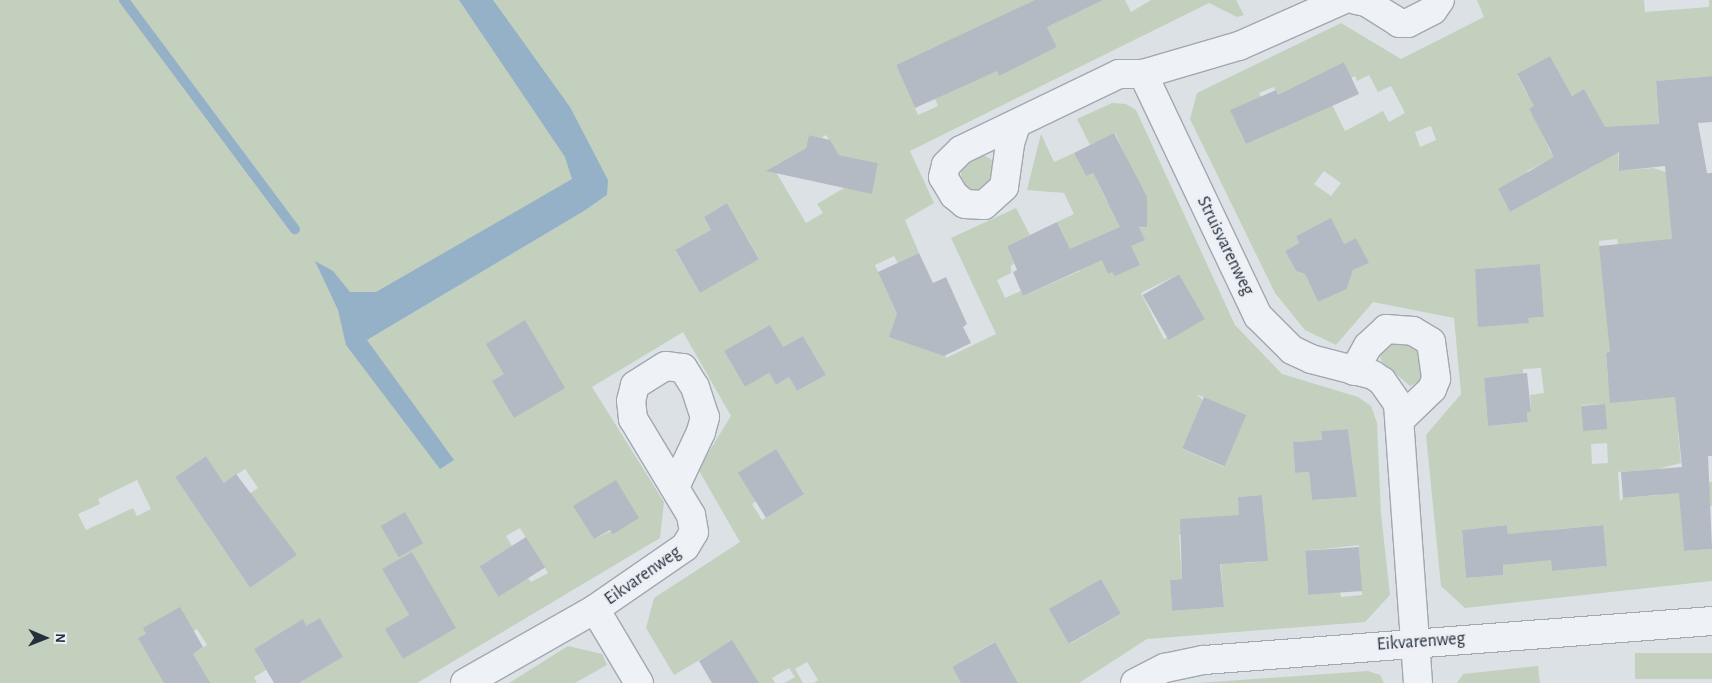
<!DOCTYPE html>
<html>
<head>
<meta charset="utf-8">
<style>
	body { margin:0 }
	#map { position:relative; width:1712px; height:683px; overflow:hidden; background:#dce1e6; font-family:"Alegreya Sans",sans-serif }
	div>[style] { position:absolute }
	.green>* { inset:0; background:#c3d0bd; transform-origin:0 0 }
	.round { border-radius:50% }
	.water>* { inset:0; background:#95b1c8 }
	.stream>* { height:10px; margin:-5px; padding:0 5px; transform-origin:5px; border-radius:5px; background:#95b1c8 }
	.building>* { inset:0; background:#b3bac3; transform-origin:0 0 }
	.roads { filter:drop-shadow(1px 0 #a1a8b0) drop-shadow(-1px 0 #a1a8b0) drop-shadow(0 1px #a1a8b0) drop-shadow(0 -1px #a1a8b0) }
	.street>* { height:28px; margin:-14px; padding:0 14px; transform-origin:14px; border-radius:14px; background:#eef1f5 }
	span { translate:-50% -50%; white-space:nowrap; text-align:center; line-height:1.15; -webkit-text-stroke:4.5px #ebeff4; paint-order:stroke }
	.street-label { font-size:18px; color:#252f3d }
	.north { position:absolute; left:20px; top:613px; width:50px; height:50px; -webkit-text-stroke:4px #ebeff4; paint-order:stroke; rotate:91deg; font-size:14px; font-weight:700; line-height:20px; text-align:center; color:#252f3d }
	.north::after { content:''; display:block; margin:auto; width:18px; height:22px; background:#252f3d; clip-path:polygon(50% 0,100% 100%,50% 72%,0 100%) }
</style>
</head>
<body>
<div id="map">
	<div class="green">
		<i style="clip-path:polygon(evenodd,0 0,1074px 0,1080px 11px,1103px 0,1125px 0,1131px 12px,1151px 0,1236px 0,1244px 15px,1237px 17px,1209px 3px,910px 151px,934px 203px,905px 220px,919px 253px,898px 263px,894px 256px,875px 265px,897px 314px,939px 342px,946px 358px,996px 334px,951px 238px,1016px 208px,1030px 235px,1007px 246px,1014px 263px,1011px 266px,1011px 273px,997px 280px,1005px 298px,1021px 291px,1023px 296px,1080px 271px,1057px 222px,1074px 214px,1064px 193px,1027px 190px,1041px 134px,1054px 162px,1074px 153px,1086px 176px,1093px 173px,1107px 202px,1124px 194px,1125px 228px,1147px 227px,1147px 201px,1115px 133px,1090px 145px,1077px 119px,1112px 103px,1126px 104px,1136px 110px,1235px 325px,1282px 374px,1358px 397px,1371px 406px,1377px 423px,1381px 514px,1390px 595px,1365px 622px,1147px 639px,1079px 683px,1018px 683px,994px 642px,952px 667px,961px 683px,814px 683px,818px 680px,807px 662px,795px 669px,803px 683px,784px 683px,795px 677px,789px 668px,772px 678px,775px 683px,752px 683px,732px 641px,674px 675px,646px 628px,654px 598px,740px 542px,698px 469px,731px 416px,683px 332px,592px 387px,664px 502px,660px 538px,417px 683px,299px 683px,343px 657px,320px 618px,275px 645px,270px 639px,254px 649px,266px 670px,254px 677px,257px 683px,0 683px,0 0,1034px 1px,1057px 47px,999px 75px,976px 29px,1034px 1px,0 0,941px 44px,935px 99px,938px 106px,918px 115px,896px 65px,941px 44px,0 0,809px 135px,821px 138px,826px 135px,839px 155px,878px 163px,872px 193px,844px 188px,817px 204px,823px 213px,806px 223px,773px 167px,806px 148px,809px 135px,0 0,607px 188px,607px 195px,584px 211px,367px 340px,607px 188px,0 0,727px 203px,759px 258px,700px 293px,675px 251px,711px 230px,704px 217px,727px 203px,0 0,1179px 274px,1205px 319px,1164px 339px,1141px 293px,1179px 274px,0 0,803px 336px,826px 375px,797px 391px,789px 377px,776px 385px,769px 373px,745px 387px,724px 351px,783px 347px,803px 336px,0 0,1196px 394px,1246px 415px,1224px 467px,1182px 449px,1203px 400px,1196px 394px,0 0,1348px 429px,1357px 497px,1312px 500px,1309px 472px,1295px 473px,1293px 442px,1308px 441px,1322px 448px,1321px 431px,1348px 429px,0 0,776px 449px,804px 494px,762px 520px,752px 504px,756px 501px,739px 473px,776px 449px,0 0,206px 456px,224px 483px,245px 469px,258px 488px,237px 502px,297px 555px,250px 588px,175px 477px,206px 456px,0 0,137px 480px,151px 509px,137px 516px,133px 508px,86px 530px,78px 514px,100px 504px,98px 499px,137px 480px,0 0,1262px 495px,1264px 515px,1240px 517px,1238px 497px,1262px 495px,0 0,574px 506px,639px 518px,594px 539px,574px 506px,0 0,520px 528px,548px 573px,531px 582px,528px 578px,498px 596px,479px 566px,512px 546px,506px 536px,520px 528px,0 0,1218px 531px,1224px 607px,1172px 611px,1170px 580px,1182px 579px,1179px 535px,1218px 531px,0 0,1263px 531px,1265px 561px,1245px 563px,1245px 562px,1263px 531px,0 0,1359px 545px,1362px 595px,1341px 597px,1340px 592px,1308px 594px,1305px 551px,1359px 545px,0 0,382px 569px,424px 573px,455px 628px,403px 659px,386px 629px,409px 615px,382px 569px,0 0,1101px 579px,1121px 614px,1070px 644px,1050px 610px,1101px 579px,0 0,197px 629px,207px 645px,181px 661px,171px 644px,197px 629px)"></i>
		<i style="clip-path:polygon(evenodd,1477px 0,1644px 0,1645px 12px,1709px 7px,1709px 0,1712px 0,1712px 76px,1656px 81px,1659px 127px,1617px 127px,1619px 171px,1653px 168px,1666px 172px,1674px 259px,1649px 349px,1606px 353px,1608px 379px,1689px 395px,1693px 430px,1678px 431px,1681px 463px,1658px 469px,1618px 472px,1620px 502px,1623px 498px,1660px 495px,1659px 486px,1712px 482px,1712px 506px,1681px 508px,1684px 551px,1712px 549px,1712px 581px,1465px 608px,1441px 586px,1426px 435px,1461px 394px,1454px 318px,1373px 302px,1336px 345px,1305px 330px,1275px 293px,1190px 119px,1197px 93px,1341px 23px,1401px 59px,1484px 17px,1477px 0,1550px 56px,1572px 96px,1584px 89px,1599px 163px,1510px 212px,1498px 189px,1529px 176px,1527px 171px,1542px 164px,1564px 156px,1551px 153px,1543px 136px,1545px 134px,1529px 110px,1540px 103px,1527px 94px,1517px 75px,1550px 56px,1477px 0,1344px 62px,1351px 78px,1355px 76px,1357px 81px,1369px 75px,1378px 92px,1391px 86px,1405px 113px,1389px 122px,1383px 111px,1345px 131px,1318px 76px,1344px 62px,1477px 0,1274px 87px,1291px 124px,1246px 144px,1231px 110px,1261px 97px,1259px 93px,1274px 87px,1477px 0,1431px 126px,1436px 140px,1420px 147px,1415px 132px,1431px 126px,1477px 0,1324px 171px,1341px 183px,1331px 196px,1314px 184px,1324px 171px,1477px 0,1318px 225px,1344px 244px,1356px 238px,1368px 263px,1353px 270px,1347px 289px,1318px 302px,1305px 274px,1296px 271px,1285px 251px,1299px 243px,1296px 236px,1318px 225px,1477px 0,1617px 239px,1618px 245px,1601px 263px,1599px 241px,1617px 239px,1477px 0,1540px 264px,1544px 317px,1528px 318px,1528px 323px,1479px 326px,1475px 269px,1540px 264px,1477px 0,1541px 368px,1544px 393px,1530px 395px,1531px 411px,1527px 412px,1528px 422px,1488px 426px,1484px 378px,1523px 374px,1523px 369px,1541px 368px,1477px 0,1603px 404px,1605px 429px,1581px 405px,1603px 404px,1477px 0,1607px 443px,1608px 463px,1592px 464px,1591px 444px,1607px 443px,1477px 0,1507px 525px,1511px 564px,1503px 565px,1503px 575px,1466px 578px,1462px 530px,1507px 525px,1477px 0,1602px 525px,1607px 566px,1552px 571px,1548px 530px,1602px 525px)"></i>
		<i class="round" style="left:961px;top:155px;width:36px;height:36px"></i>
		<i style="clip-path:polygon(1405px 342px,1418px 349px,1422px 357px,1423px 380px,1410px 386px,1382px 362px,1380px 356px,1385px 343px)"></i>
		<i style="clip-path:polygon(568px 646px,602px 654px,607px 665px,575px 683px,509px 683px)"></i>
		<i style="left:1712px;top:653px;width:26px;height:77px;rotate:90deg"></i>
		<i style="clip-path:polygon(1538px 666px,1540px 683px,1457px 683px,1463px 674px)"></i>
		<i style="clip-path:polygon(1368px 671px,1380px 675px,1384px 683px,1197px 683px)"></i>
	</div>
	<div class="water">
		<i style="clip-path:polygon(459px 0,493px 0,570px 107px,608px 180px,607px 195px,584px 211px,367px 340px,454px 460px,440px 469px,346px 345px,338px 310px,315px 261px,333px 271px,350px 292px,376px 292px,572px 179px,565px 157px)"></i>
	</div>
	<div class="stream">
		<i style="left:124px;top:0;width:286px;rotate:53.3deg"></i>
	</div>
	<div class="building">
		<i style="clip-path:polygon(1035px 0,1103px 0,1047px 27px,1057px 47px,999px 76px,997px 71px,915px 108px,896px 65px)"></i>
		<i style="clip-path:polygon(1550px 56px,1572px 96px,1584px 89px,1605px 127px,1659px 124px,1656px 81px,1712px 76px,1712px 122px,1698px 123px,1707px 173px,1712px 173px,1712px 456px,1708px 456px,1712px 549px,1684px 551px,1679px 493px,1623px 498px,1621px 472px,1682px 467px,1675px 397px,1610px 403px,1606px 353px,1610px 352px,1599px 246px,1672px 239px,1665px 166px,1619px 171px,1619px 152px,1510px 212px,1498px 189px,1554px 157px,1529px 109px,1534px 106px,1517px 74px)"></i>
		<i style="clip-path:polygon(1344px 62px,1359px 94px,1246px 144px,1230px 110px,1276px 90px,1278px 95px)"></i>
		<i style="clip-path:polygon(1114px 133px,1147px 197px,1147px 227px,1139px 227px,1145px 240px,1131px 246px,1140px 265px,1115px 276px,1112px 272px,1108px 274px,1102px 260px,1023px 296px,1013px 272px,1017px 270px,1007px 246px,1057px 222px,1070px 249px,1120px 227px,1093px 173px,1086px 176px,1074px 153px)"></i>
		<i style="clip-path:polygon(809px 135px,830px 140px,839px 155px,878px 163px,872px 194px,766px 171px,806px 148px)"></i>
		<i style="clip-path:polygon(727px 203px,759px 259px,700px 293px,675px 250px,711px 230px,704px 217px)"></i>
		<i style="clip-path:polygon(1331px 218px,1344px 244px,1356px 238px,1369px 263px,1353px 270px,1347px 289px,1318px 302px,1305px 274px,1296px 271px,1285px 251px,1299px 243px,1296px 236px)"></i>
		<i style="clip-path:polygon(919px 253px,933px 283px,946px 277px,967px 324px,963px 327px,971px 343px,944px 356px,889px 337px,897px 314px,878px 272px)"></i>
		<i style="clip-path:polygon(1540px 264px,1544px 317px,1528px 318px,1529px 323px,1478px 327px,1475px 269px)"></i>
		<i style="left:1179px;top:274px;width:52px;height:42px;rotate:60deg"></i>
		<i style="clip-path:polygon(525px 320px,565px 388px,514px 418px,492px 381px,504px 374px,486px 344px)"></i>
		<i style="clip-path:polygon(770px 325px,783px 347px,803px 336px,826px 375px,797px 391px,789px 377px,776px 385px,769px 373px,745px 387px,724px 351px)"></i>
		<i style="clip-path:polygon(1527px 373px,1531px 412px,1527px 412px,1528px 422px,1488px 426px,1484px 378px)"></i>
		<i style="left:1204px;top:397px;width:46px;height:56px;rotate:23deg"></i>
		<i style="left:1605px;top:404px;width:25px;height:24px;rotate:85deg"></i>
		<i style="clip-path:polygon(1348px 429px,1357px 497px,1312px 500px,1309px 472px,1295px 473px,1293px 442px,1322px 440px,1321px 431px)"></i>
		<i style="left:776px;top:449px;width:53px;height:45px;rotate:58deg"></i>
		<i style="clip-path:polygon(206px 456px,224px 483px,236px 474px,297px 555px,250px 588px,175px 477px)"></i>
		<i style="clip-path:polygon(616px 480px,639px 518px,613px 534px,610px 530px,594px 539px,573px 506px)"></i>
		<i style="clip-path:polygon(1262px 495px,1268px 561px,1220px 564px,1224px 607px,1172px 611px,1170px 580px,1182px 579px,1180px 519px,1239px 515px,1238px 497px)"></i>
		<i style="left:405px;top:512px;width:36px;height:28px;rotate:60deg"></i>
		<i style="clip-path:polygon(1507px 525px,1508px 534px,1603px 525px,1607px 566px,1552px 571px,1551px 560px,1503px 565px,1503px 575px,1466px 578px,1462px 530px)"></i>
		<i style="left:526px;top:537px;width:36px;height:55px;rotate:58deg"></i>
		<i style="left:1359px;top:547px;width:44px;height:54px;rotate:86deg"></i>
		<i style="clip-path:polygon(412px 552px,456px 628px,403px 659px,385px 629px,409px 615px,382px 569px)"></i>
		<i style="left:1101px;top:579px;width:40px;height:60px;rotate:60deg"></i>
		<i style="clip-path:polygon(180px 607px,203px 647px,193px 654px,210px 683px,164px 683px,138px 638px,146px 634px,143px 628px)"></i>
		<i style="clip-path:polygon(320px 618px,343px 657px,299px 683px,274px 683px,254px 649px,303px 619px,306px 626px)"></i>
		<i style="clip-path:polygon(732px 640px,759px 683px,712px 683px,699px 661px)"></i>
		<i style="clip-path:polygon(995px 642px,1018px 683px,961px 683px,952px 667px)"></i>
	</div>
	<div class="roads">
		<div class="street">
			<i style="left:1356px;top:0;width:10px;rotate:11deg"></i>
			<i style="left:1366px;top:2px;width:39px;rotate:32deg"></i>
			<i style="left:1399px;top:23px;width:9px"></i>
			<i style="left:1408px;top:23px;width:28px;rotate:-27deg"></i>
			<i style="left:1433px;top:10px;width:12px;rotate:-55deg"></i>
			<i style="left:1143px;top:74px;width:268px;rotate:64.6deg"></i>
			<i style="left:1258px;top:316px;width:48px;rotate:45deg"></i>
			<i style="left:1292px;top:350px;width:21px;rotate:25deg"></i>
			<i style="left:1311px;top:359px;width:64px;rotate:14.5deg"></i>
			<i style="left:1373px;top:375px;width:11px;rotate:34deg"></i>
			<i style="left:1382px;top:381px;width:28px;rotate:55deg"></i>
			<i style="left:1398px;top:404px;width:280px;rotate:85.9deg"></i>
			<i style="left:1016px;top:125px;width:20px;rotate:108deg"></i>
			<i style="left:1010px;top:144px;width:43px;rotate:97.9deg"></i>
			<i style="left:1004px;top:187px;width:27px;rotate:138deg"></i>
			<i style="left:984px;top:205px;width:19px;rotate:-177deg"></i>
			<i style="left:965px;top:204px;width:14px;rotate:-141deg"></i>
			<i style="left:954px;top:195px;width:21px;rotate:-121deg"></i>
			<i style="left:943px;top:177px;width:12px;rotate:-76deg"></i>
			<i style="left:946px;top:165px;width:21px;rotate:-45deg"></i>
			<i style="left:961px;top:150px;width:175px;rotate:-25.7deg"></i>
			<i style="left:1119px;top:74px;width:24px"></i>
			<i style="left:1143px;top:74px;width:100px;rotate:-16.3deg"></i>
			<i style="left:1239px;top:46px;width:114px;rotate:-23.9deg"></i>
			<i style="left:1354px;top:371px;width:29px;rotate:-61deg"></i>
			<i style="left:1368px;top:346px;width:25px;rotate:-43deg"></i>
			<i style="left:1386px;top:329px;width:27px;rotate:4deg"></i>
			<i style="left:1413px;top:331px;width:21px;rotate:31deg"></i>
			<i style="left:1431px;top:342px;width:37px;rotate:82deg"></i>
			<i style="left:1436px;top:379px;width:11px;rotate:112deg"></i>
			<i style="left:1432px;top:389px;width:42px;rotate:136deg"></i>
			<i style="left:595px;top:609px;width:86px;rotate:59.3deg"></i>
			<i style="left:465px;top:683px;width:150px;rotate:-29.6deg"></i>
			<i style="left:595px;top:609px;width:109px;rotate:-34.6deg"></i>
			<i style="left:685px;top:547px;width:17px;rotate:-59deg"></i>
			<i style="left:694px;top:532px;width:17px;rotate:-100deg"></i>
			<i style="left:691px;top:515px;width:112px;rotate:-121.1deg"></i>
			<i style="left:633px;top:419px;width:18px;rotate:-96deg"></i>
			<i style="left:631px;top:401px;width:16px;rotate:-76deg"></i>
			<i style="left:635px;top:385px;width:36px;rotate:-32deg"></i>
			<i style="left:666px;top:366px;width:17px;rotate:7deg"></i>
			<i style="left:683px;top:368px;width:22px;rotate:58deg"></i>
			<i style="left:695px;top:387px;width:32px;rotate:72deg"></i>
			<i style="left:705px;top:417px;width:16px;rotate:105deg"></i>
			<i style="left:701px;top:432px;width:61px;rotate:115.3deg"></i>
			<i style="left:1135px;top:683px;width:34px;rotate:-27deg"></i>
			<i style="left:1165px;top:668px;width:40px;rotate:-12deg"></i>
			<i style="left:1204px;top:660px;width:509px;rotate:-4.39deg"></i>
		</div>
	</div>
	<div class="street-label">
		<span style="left:1225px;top:246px;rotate:64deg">Struisvarenweg</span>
		<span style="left:643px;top:576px;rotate:-35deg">Eikvarenweg</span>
		<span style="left:1421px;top:642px;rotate:-4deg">Eikvarenweg</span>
	</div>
	<div class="north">N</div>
</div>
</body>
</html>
